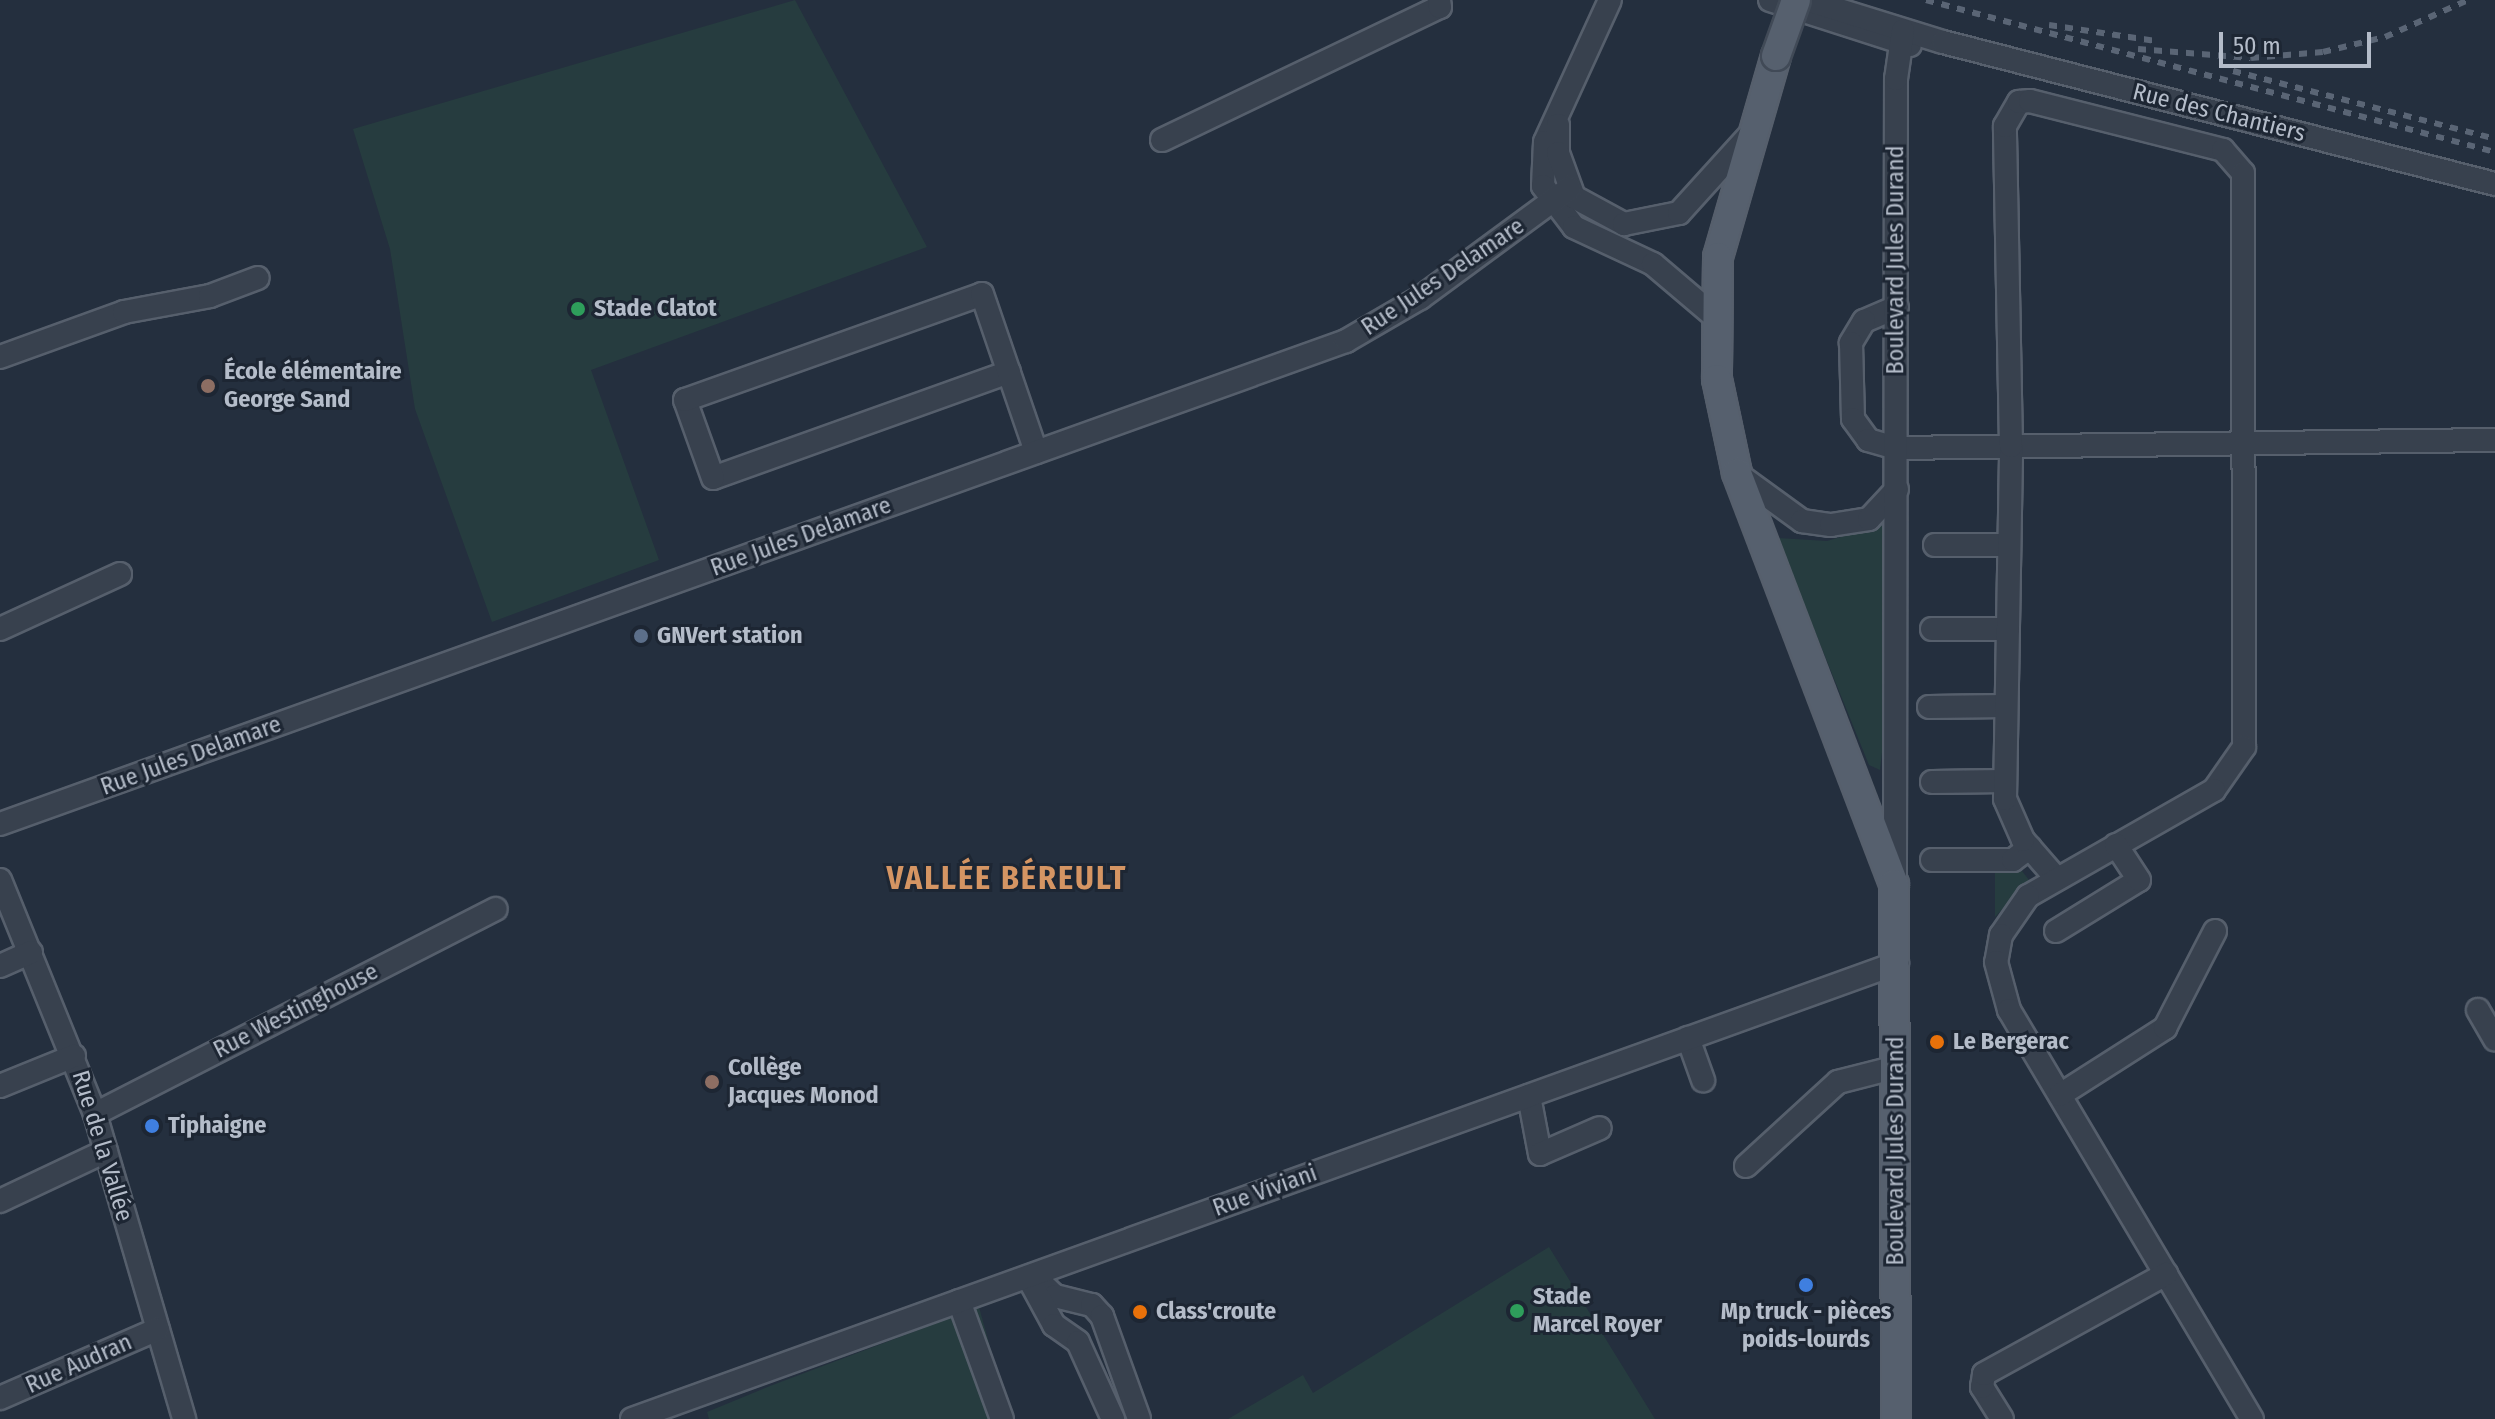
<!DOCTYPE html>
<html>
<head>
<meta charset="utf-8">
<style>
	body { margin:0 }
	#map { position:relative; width:2495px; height:1419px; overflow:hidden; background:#242f3e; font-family:"Fira Sans Condensed",sans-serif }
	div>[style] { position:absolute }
	.green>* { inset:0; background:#263c3f }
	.roads { filter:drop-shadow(2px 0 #565f6c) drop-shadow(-2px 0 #565f6c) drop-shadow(0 2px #565f6c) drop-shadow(0 -2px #565f6c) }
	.minor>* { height:22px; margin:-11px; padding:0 11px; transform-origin:11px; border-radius:11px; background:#38414e }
	.major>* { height:28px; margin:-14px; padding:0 14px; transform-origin:14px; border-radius:14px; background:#56606e }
	.rail>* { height:6px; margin-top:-3px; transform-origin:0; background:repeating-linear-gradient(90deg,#5a6575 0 8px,transparent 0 16px) }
	.bridges { filter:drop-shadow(2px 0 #414a57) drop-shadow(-2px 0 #414a57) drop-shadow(0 2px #414a57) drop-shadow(0 -2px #414a57) }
	.major-bridge>* { height:28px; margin:-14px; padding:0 14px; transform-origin:14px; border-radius:14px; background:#56606e }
	.dots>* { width:22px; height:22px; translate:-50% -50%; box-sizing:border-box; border:4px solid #1d2633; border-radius:50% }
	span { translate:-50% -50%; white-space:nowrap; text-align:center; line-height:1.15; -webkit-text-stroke:6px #1d2633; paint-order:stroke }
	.street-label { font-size:24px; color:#b4bcc9 }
	.poi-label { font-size:24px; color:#b4bcc9; font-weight:700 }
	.left { translate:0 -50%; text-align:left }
	.district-label { font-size:32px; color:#d59563; font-weight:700; letter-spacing:2px }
	.scale { position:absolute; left:2219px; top:32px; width:152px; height:36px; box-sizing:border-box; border:4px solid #b4bcc9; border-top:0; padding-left:10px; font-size:24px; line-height:28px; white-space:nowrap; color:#b4bcc9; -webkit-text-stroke:6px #1d2633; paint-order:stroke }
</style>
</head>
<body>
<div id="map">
	<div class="green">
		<i style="clip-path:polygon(795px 0,927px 247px,591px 370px,659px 560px,492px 622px,415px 409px,390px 249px,353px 129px)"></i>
		<i style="clip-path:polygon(1893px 503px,1891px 673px,1880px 770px,1869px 765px,1777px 538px,1827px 541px,1875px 527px)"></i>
		<i style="clip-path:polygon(1995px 871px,2022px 871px,2029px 880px,1995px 917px)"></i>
		<i style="clip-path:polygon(1549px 1247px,1655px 1419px,1228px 1419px,1303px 1375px,1313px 1393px)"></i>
		<i style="clip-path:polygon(979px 1307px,1010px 1419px,709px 1419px,707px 1412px,770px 1386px)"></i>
	</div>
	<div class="roads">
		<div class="minor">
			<i style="left:1610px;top:0;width:156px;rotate:114.6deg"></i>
			<i style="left:1545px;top:142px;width:44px;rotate:92.6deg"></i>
			<i style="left:1543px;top:186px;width:51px;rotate:52.9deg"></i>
			<i style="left:1574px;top:227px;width:87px;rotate:25.1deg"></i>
			<i style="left:1653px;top:264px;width:79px;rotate:40.4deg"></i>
			<i style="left:1770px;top:0;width:147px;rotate:17.8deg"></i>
			<i style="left:1807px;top:0;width:142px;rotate:17.2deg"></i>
			<i style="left:1943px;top:42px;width:570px;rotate:14.43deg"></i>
			<i style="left:1558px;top:125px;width:28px;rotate:90deg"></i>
			<i style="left:1558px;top:153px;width:47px;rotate:70deg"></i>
			<i style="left:1574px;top:197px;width:57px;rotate:28.4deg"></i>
			<i style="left:1624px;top:224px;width:56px;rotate:-11.3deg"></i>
			<i style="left:1679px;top:213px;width:103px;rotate:-47.8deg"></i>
			<i style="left:1162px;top:140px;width:308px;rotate:-25.6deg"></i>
			<i style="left:1440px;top:7px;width:7px;rotate:-98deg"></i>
			<i style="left:1897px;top:307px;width:36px;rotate:157deg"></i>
			<i style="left:1864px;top:321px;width:26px;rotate:121deg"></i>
			<i style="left:1851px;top:343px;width:76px;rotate:88.5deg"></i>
			<i style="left:1853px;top:419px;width:26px;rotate:54deg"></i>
			<i style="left:1868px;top:440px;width:29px;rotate:16deg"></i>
			<i style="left:1896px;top:448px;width:599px;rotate:-0.77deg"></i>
			<i style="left:0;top:357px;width:132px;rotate:-19.9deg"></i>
			<i style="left:124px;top:312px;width:87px;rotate:-10.5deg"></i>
			<i style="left:210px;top:296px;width:51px;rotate:-20.6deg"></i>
			<i style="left:1009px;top:372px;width:314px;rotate:160.3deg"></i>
			<i style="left:713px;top:478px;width:83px;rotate:-109.7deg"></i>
			<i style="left:685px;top:400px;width:315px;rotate:-19.6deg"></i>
			<i style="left:982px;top:294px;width:167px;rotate:71.1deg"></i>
			<i style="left:1740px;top:476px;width:77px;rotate:36deg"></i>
			<i style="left:1802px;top:521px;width:29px;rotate:8deg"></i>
			<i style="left:1831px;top:525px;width:38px;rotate:-9deg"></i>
			<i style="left:1869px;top:519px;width:41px;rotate:-47deg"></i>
			<i style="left:1935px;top:545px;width:74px"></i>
			<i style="left:0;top:629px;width:132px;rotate:-24.6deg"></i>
			<i style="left:1932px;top:629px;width:76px"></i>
			<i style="left:1929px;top:707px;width:77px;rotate:-0.7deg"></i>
			<i style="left:1932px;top:782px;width:73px;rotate:-0.8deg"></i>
			<i style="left:0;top:824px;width:1430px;rotate:-19.74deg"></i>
			<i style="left:1346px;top:341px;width:86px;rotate:-30.2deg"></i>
			<i style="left:1420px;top:298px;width:186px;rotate:-36.3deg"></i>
			<i style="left:1932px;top:860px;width:81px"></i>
			<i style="left:2013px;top:860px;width:21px;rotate:-37deg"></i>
			<i style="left:1895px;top:877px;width:798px;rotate:-89.93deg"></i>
			<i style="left:1896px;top:79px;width:49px;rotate:-81.7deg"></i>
			<i style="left:2057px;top:879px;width:52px;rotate:-131.1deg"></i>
			<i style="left:2023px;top:840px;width:45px;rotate:-113.7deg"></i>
			<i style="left:2005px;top:799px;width:353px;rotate:-89deg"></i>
			<i style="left:2011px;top:446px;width:320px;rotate:-91.1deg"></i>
			<i style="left:2005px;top:126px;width:28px;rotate:-60deg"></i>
			<i style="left:2019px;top:102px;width:11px;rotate:-5deg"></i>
			<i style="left:2030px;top:101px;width:199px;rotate:14.2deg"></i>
			<i style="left:2223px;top:150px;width:30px;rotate:49deg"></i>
			<i style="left:2243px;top:173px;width:574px;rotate:89.9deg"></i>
			<i style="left:2244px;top:747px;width:52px;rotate:124.9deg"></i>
			<i style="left:2214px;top:790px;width:214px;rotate:150.3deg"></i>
			<i style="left:2028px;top:896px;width:47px;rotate:124.7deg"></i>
			<i style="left:2001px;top:935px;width:27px;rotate:100deg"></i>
			<i style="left:1996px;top:962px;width:50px;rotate:74.8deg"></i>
			<i style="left:2009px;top:1010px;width:476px;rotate:59.3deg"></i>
			<i style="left:0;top:880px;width:253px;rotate:67.9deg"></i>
			<i style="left:95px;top:1114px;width:318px;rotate:73.7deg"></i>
			<i style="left:2056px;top:931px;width:97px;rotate:-31.6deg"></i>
			<i style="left:2139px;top:880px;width:42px;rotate:-123.3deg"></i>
			<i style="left:0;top:966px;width:34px;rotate:-24deg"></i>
			<i style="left:2478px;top:1010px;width:34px;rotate:60deg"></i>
			<i style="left:1688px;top:1038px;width:45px;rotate:70.3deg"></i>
			<i style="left:0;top:1086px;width:80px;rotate:-22.1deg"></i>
			<i style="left:2060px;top:1095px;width:125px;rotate:-32.5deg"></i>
			<i style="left:2165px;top:1028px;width:109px;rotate:-62.7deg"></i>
			<i style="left:1529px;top:1096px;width:59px;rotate:79.3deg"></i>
			<i style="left:1540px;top:1154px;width:65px;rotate:-23.4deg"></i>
			<i style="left:95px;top:1114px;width:450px;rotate:-27.1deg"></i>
			<i style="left:1746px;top:1166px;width:125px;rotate:-42.4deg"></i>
			<i style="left:1838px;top:1082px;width:61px;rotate:-14.3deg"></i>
			<i style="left:0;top:1201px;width:117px;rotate:-25.3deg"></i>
			<i style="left:1033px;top:1275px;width:30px;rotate:44deg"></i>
			<i style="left:1055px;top:1296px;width:38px;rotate:14deg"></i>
			<i style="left:1092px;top:1305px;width:15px;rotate:48deg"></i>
			<i style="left:1102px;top:1316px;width:109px;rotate:70.2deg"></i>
			<i style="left:1030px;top:1281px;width:50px;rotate:61.4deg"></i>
			<i style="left:1054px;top:1325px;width:29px;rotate:35deg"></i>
			<i style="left:1078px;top:1342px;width:85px;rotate:65.6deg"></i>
			<i style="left:959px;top:1301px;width:126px;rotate:70deg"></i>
			<i style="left:0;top:1398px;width:172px;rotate:-23.6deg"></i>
			<i style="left:632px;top:1419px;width:1345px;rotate:-19.82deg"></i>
			<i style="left:2002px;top:1419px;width:38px;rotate:-122deg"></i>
			<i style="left:1982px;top:1387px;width:13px;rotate:-81deg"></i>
			<i style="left:1984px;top:1374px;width:208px;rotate:-28.8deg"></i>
		</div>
		<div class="major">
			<i style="left:1776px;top:56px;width:209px;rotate:106.1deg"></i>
			<i style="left:1718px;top:257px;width:122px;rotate:90.5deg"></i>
			<i style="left:1717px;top:379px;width:96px;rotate:78deg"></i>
			<i style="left:1737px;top:473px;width:440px;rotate:69.1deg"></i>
			<i style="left:1894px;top:884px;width:535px;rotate:89.79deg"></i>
		</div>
	</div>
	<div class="rail">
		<i style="left:1926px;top:0;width:589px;rotate:14.96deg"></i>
		<i style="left:2049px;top:25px;width:108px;rotate:8.5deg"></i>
		<i style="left:2138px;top:49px;width:113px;rotate:4.6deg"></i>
		<i style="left:2251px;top:58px;width:72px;rotate:-4.8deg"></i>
		<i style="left:2323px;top:52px;width:64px;rotate:-13.6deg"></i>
		<i style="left:2385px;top:37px;width:91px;rotate:-24deg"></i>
		<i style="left:2233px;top:71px;width:271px;rotate:14.5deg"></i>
	</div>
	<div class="bridges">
		<div class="major-bridge">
			<i style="left:1776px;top:56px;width:59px;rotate:-70.3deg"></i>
		</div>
	</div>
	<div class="dots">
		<i style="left:578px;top:309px;background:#2e9e5b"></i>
		<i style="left:208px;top:386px;background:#8d6e63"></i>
		<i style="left:641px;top:636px;background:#5c6f8a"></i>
		<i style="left:1937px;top:1042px;background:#e8710a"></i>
		<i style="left:712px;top:1082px;background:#8d6e63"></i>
		<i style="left:152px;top:1126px;background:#3f7fe0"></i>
		<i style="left:1806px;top:1285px;background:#3f7fe0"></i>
		<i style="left:1517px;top:1311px;background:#2e9e5b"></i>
		<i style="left:1140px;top:1312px;background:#e8710a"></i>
	</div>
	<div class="street-label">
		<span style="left:2219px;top:113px;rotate:14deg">Rue des Chantiers</span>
		<span style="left:1896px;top:260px;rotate:-90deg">Boulevard Jules Durand</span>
		<span style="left:1443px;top:277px;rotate:-34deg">Rue Jules Delamare</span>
		<span style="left:801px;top:537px;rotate:-20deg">Rue Jules Delamare</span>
		<span style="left:191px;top:756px;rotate:-20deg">Rue Jules Delamare</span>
		<span style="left:296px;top:1011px;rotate:-27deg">Rue Westinghouse</span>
		<span style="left:102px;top:1146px;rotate:73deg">Rue de la Vallée</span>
		<span style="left:1896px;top:1151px;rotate:-90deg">Boulevard Jules Durand</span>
		<span style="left:1265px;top:1191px;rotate:-20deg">Rue Viviani</span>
		<span style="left:79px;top:1364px;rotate:-24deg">Rue Audran</span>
	</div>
	<div class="poi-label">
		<span class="left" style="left:594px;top:309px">Stade Clatot</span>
		<span class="left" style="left:224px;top:386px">École élémentaire<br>George Sand</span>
		<span class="left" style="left:657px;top:636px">GNVert station</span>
		<span class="left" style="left:1953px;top:1042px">Le Bergerac</span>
		<span class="left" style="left:728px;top:1082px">Collège<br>Jacques Monod</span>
		<span class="left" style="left:168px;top:1126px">Tiphaigne</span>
		<span class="left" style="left:1533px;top:1311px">Stade<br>Marcel Royer</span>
		<span class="left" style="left:1156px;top:1312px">Class'croute</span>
		<span style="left:1806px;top:1326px">Mp truck - pièces<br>poids-lourds</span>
	</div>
	<div class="district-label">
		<span style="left:1007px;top:878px">VALLÉE BÉREULT</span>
	</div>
	<div class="scale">50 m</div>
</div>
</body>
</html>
